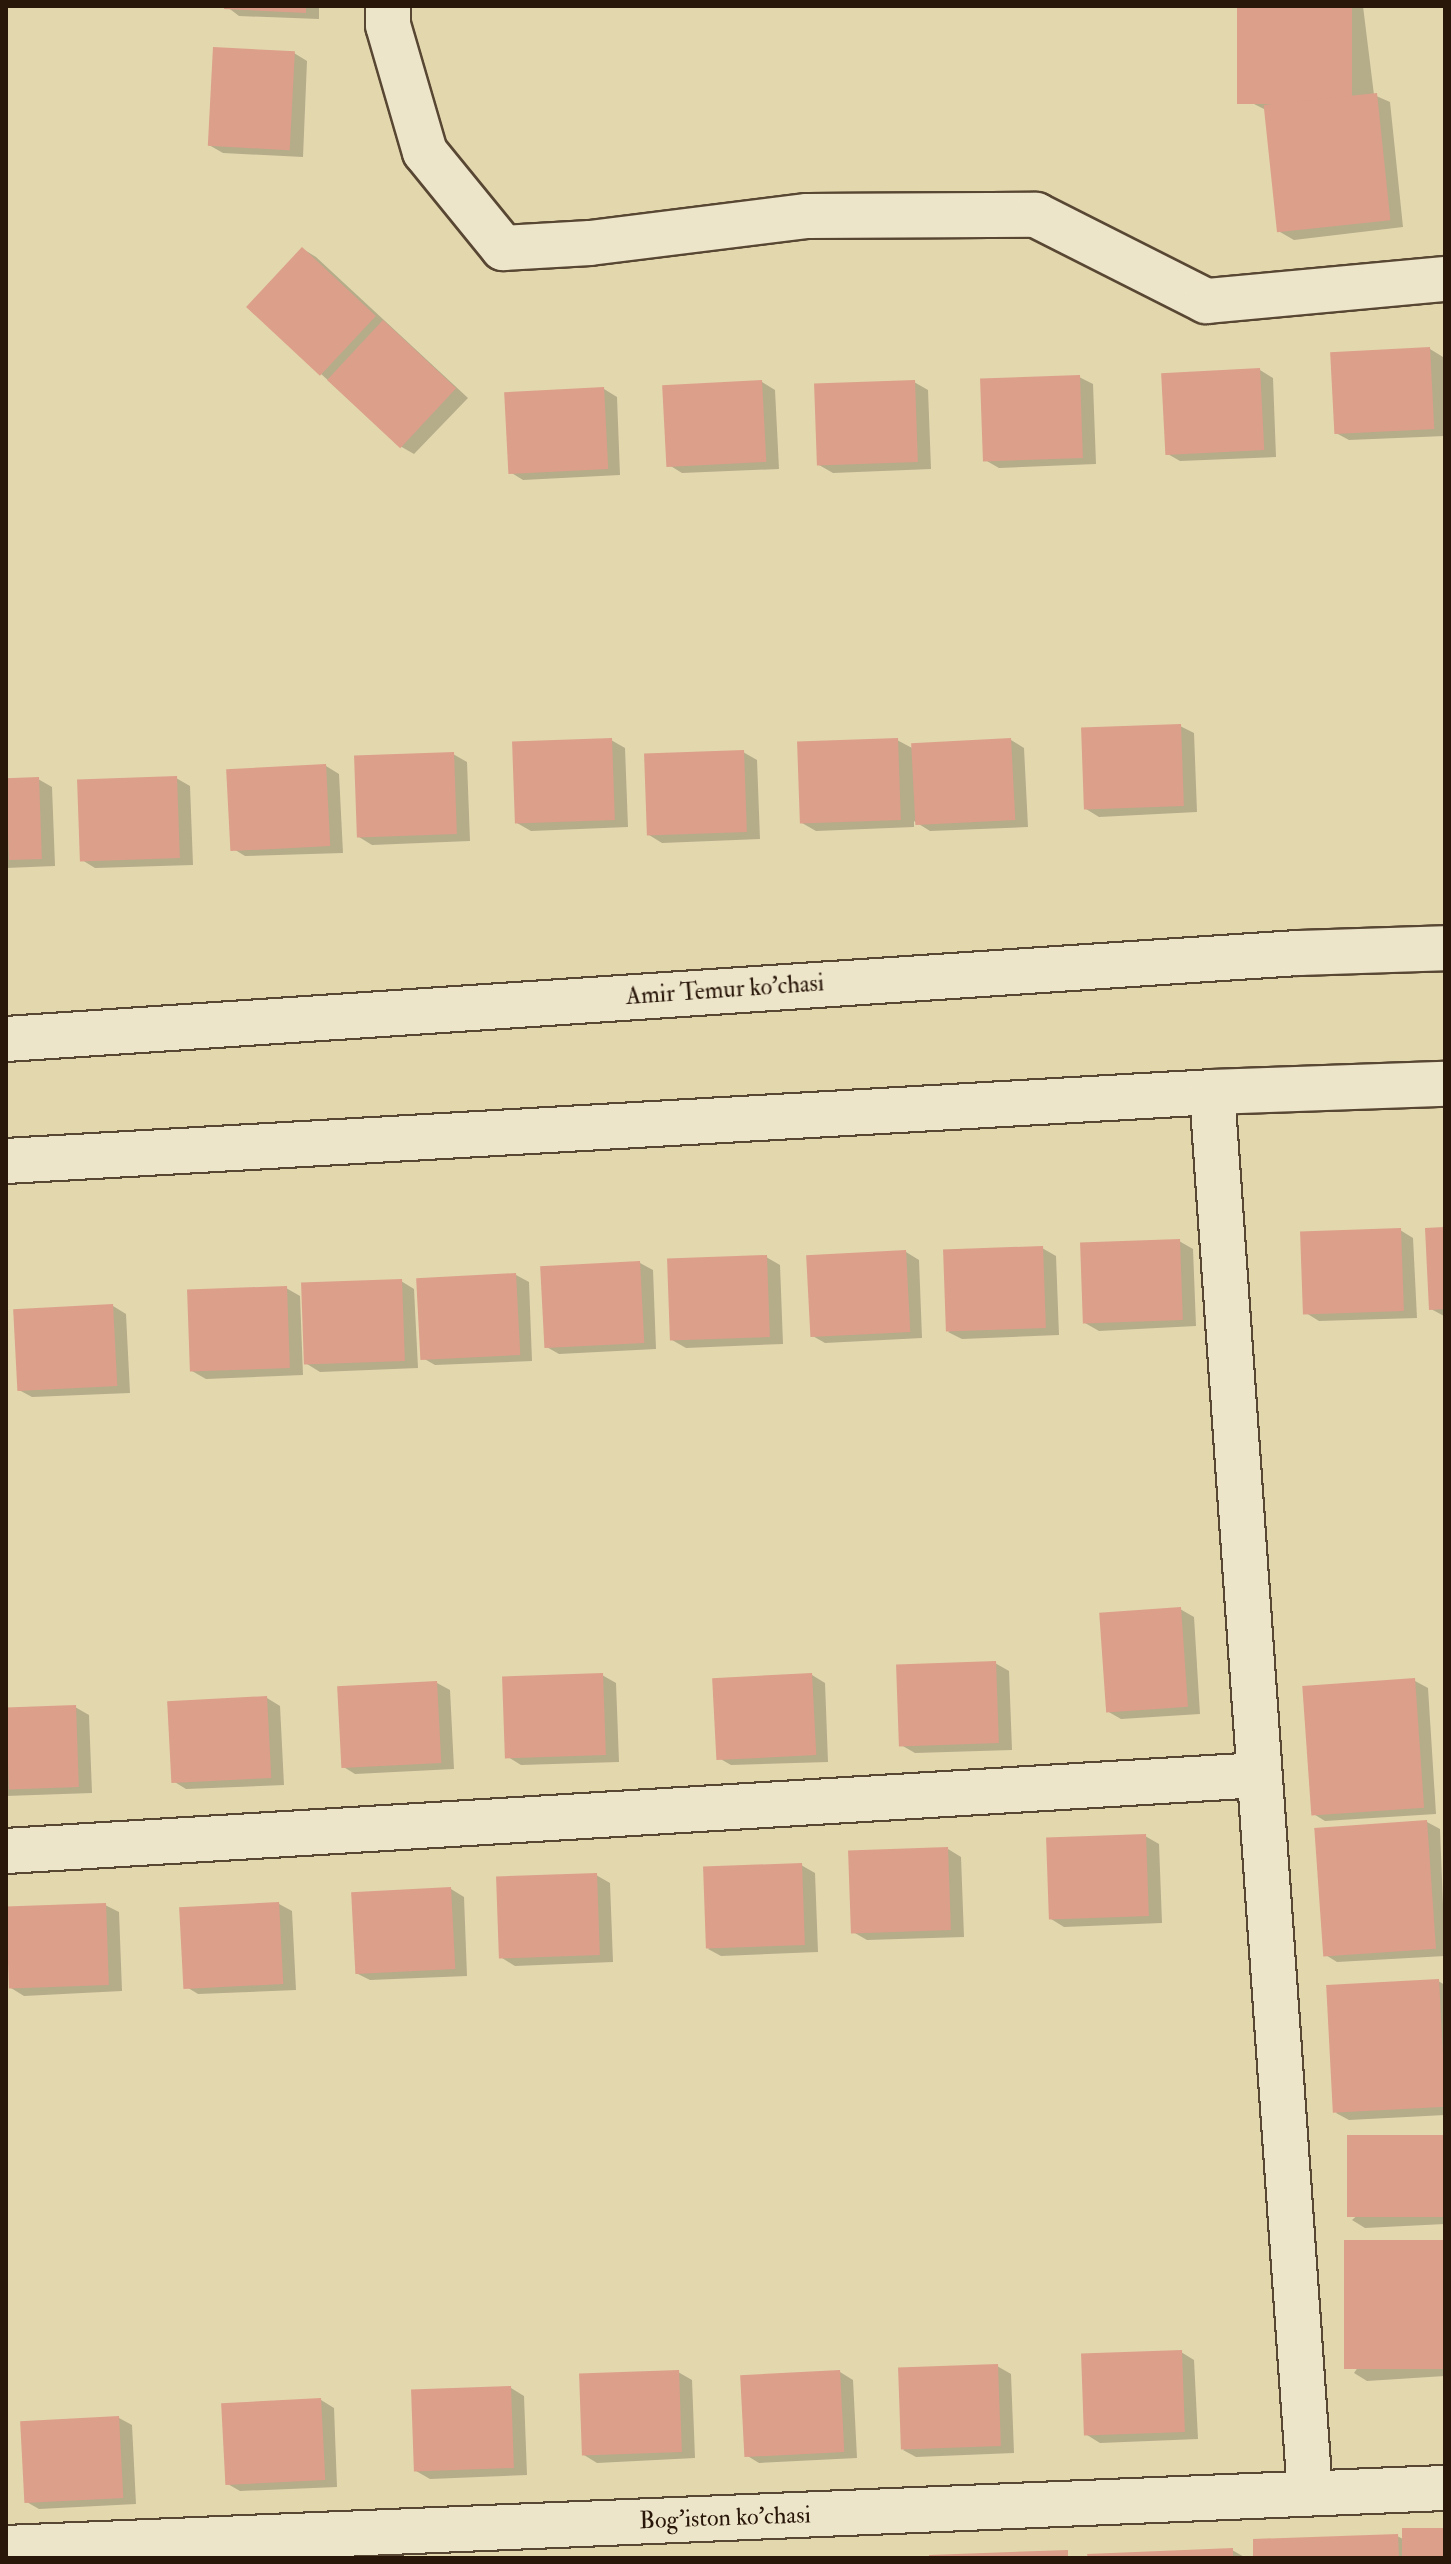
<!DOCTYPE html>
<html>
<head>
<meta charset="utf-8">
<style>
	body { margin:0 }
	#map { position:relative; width:1451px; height:2564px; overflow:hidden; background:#e3d7ad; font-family:"IM FELL Double Pica",serif }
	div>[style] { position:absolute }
	.shadow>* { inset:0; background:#0003 }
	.building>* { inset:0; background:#dc9f8a; transform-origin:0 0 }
	.roads { filter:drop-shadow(2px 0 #584733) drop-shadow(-2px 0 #584733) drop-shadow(0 2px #584733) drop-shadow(0 -2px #584733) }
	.street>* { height:44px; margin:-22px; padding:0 22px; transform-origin:22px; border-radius:22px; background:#ede5ca }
	.secondary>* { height:44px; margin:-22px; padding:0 22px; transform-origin:22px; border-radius:22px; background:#ede5ca }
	span { translate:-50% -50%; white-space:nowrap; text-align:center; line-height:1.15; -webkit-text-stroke:7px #ede5ca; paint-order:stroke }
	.street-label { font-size:24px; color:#29170a }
	.frame { position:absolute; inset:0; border:8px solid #29170a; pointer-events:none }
</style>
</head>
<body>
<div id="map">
	<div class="shadow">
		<i style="clip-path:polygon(226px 6px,319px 6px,319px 19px,239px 16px)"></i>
		<i style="clip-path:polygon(1239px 6px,1363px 6px,1374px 95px,1390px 102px,1403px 227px,1294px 240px,1280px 232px,1266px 110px,1250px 102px)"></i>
		<i style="clip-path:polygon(294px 53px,307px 61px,303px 157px,223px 153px,209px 145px)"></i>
		<i style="clip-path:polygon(303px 249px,316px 257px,468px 398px,414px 454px,400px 446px,320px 373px)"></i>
		<i style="clip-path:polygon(1430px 349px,1443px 357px,1445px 436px,1349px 440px,1336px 433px)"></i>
		<i style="clip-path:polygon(1260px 370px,1273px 378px,1276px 457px,1180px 461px,1166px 453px)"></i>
		<i style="clip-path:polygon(1079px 377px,1093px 384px,1096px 464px,999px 468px,985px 460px)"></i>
		<i style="clip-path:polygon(762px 382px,775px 390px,779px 469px,682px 473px,669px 465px)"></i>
		<i style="clip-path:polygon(914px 382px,928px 390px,931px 469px,833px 473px,819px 465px)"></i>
		<i style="clip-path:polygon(604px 389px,617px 397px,620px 475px,523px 480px,510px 472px)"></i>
		<i style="clip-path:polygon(1180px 726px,1194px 733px,1197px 812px,1099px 817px,1086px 809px)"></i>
		<i style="clip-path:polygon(611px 740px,625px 748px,628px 827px,531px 831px,517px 823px)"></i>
		<i style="clip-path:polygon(897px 740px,914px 749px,1011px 740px,1024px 748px,1028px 827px,930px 831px,914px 821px,914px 827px,816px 831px,802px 823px)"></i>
		<i style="clip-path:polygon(743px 752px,757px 760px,760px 839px,662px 843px,649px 835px)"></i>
		<i style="clip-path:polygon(453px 754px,467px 762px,470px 841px,372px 845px,359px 837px)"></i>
		<i style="clip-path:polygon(326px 766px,339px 774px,343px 853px,245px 856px,232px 848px)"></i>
		<i style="clip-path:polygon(176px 778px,190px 786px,193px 865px,95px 868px,82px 860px)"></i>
		<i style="clip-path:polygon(38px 779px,52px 787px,55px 866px,6px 868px,6px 781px)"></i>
		<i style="clip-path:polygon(1445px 1229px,1445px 1316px,1444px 1316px,1431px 1309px)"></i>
		<i style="clip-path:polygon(1400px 1230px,1413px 1238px,1417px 1318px,1319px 1321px,1306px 1313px)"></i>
		<i style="clip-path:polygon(1179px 1241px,1193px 1249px,1196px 1326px,1099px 1331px,1085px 1323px)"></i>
		<i style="clip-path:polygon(1042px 1248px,1056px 1256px,1059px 1335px,962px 1339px,948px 1332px)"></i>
		<i style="clip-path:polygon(906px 1252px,919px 1260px,922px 1338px,825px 1343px,811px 1335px)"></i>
		<i style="clip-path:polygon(766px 1257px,780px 1265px,783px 1344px,686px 1348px,672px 1340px)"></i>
		<i style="clip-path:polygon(640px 1263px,653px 1270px,656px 1349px,559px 1354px,545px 1346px)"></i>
		<i style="clip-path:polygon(516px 1275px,529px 1282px,532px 1361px,435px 1365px,421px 1357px)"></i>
		<i style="clip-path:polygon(401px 1281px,414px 1289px,418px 1368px,320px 1372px,307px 1364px)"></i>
		<i style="clip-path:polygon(286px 1288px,300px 1296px,303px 1375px,206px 1379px,192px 1371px)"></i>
		<i style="clip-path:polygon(113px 1306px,126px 1314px,130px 1393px,32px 1397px,19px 1390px)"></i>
		<i style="clip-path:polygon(1180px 1609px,1194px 1617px,1200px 1714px,1121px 1719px,1107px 1711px)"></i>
		<i style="clip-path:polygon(995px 1663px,1009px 1671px,1012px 1750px,915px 1753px,901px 1745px)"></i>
		<i style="clip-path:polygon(602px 1675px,616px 1683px,619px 1762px,521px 1765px,508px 1757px)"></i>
		<i style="clip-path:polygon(812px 1675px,825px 1683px,828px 1762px,731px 1765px,717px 1757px)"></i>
		<i style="clip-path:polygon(1415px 1681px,1428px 1688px,1436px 1814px,1325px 1821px,1312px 1813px)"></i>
		<i style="clip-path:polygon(437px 1683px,450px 1690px,454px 1769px,355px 1774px,342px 1766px)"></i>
		<i style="clip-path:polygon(267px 1698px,280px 1706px,284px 1785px,186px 1789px,173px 1781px)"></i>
		<i style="clip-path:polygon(75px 1707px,89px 1715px,92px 1793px,6px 1796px,6px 1710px)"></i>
		<i style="clip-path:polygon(1427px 1822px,1440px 1829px,1445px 1956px,1337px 1962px,1324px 1954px)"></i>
		<i style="clip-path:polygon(1145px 1836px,1159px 1844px,1162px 1923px,1064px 1927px,1051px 1919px)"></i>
		<i style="clip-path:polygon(948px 1849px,961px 1857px,964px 1937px,867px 1940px,853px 1932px)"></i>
		<i style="clip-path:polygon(801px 1865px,815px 1873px,818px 1952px,721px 1956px,708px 1949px)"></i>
		<i style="clip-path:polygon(596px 1875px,610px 1883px,613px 1962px,515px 1966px,502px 1958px)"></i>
		<i style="clip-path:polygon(451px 1889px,464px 1897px,467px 1976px,370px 1980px,356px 1973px)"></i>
		<i style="clip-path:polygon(279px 1904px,292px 1911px,296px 1990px,198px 1994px,185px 1986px)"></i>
		<i style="clip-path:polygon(105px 1905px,119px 1912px,122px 1991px,24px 1996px,11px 1988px)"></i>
		<i style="clip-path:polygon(1438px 1981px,1445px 1985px,1445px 2115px,1349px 2120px,1336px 2113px)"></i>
		<i style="clip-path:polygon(1445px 2137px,1445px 2224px,1365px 2228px,1352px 2220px)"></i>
		<i style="clip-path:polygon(1445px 2242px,1445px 2376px,1367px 2381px,1354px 2373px)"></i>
		<i style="clip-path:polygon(1181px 2352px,1194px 2360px,1198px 2439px,1100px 2443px,1087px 2435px)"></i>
		<i style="clip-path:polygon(997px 2366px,1011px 2374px,1014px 2453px,916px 2457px,903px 2450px)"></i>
		<i style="clip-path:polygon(678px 2372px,692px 2380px,695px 2458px,597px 2463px,584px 2455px)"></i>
		<i style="clip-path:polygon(840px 2372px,853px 2380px,857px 2458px,759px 2463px,746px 2455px)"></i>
		<i style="clip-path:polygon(511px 2388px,524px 2396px,527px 2475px,430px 2479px,416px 2471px)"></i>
		<i style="clip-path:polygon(321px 2400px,334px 2408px,337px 2487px,240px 2491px,226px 2483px)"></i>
		<i style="clip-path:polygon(119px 2418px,132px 2425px,136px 2504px,39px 2509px,25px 2501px)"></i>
		<i style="clip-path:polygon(1445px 2530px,1445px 2558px,1255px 2558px,1397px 2536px,1405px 2540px)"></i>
		<i style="clip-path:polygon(1232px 2550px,1246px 2558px,1090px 2558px)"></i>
	</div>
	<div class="building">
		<i style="clip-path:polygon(224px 6px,306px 6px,306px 13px,224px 9px)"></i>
		<i style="left:1237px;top:6px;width:115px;height:98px"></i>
		<i style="left:213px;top:47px;width:82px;height:99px;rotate:3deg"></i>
		<i style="left:1377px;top:93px;width:128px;height:114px;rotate:84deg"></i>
		<i style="left:302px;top:247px;width:101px;height:82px;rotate:43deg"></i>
		<i style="left:383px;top:320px;width:100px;height:82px;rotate:43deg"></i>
		<i style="left:1430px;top:347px;width:82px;height:100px;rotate:87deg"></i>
		<i style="left:1260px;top:368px;width:82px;height:99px;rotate:87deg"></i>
		<i style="left:1080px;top:375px;width:83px;height:100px;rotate:88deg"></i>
		<i style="left:762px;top:380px;width:82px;height:100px;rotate:87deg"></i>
		<i style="left:915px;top:380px;width:82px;height:101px;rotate:88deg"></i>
		<i style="left:604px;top:387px;width:82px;height:100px;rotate:87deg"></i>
		<i style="left:1181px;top:724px;width:82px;height:100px;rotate:88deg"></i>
		<i style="left:612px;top:738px;width:82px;height:100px;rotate:88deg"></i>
		<i style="left:898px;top:738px;width:82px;height:101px;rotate:88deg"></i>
		<i style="left:1011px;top:738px;width:82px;height:100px;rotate:87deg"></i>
		<i style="left:744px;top:750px;width:82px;height:100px;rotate:88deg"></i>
		<i style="left:454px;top:752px;width:82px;height:100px;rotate:88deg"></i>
		<i style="left:326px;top:764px;width:82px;height:100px;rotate:87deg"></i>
		<i style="left:177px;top:776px;width:82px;height:100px;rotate:88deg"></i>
		<i style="left:39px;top:777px;width:82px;height:33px;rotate:88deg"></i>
		<i style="clip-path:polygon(1445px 1227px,1445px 1309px,1429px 1310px,1425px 1228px)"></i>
		<i style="left:1401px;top:1228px;width:83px;height:101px;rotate:88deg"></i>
		<i style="left:1180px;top:1239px;width:81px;height:100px;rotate:88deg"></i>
		<i style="left:1043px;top:1246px;width:82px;height:100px;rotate:88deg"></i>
		<i style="left:906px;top:1250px;width:82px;height:100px;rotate:87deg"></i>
		<i style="left:767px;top:1255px;width:82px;height:100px;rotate:88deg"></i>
		<i style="left:640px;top:1261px;width:82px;height:100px;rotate:87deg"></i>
		<i style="left:516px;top:1273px;width:82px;height:100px;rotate:87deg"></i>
		<i style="left:402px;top:1279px;width:82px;height:101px;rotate:88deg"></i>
		<i style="left:287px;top:1286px;width:82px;height:100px;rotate:88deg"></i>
		<i style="left:113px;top:1304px;width:82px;height:100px;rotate:87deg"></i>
		<i style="left:1181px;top:1607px;width:100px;height:82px;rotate:86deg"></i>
		<i style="left:996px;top:1661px;width:82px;height:100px;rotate:88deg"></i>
		<i style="left:603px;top:1673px;width:82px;height:101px;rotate:88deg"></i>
		<i style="left:812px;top:1673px;width:82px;height:100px;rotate:87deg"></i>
		<i style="left:1415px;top:1678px;width:130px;height:113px;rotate:86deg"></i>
		<i style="left:437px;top:1681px;width:82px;height:100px;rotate:87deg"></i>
		<i style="left:267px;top:1696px;width:82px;height:100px;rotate:87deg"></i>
		<i style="left:76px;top:1705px;width:82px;height:70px;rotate:88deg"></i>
		<i style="left:1427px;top:1820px;width:129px;height:113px;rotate:86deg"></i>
		<i style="left:1146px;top:1834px;width:82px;height:100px;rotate:88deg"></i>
		<i style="left:948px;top:1847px;width:83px;height:100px;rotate:88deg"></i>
		<i style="left:802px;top:1863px;width:82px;height:99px;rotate:88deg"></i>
		<i style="left:597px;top:1873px;width:82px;height:101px;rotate:88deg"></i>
		<i style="left:451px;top:1887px;width:82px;height:100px;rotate:87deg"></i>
		<i style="left:279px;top:1902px;width:82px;height:100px;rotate:87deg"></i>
		<i style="left:106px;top:1903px;width:82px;height:100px;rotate:88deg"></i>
		<i style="left:1439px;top:1979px;width:128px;height:113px;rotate:87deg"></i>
		<i style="left:1445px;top:2135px;width:82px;height:98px;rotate:90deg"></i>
		<i style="left:1445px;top:2240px;width:129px;height:101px;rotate:90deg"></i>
		<i style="left:1182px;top:2350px;width:82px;height:101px;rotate:88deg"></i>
		<i style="left:998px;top:2364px;width:82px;height:100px;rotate:88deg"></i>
		<i style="left:679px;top:2370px;width:82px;height:100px;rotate:88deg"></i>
		<i style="left:840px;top:2370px;width:82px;height:100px;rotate:87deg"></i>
		<i style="left:511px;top:2386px;width:82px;height:100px;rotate:88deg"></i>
		<i style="left:321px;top:2398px;width:82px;height:100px;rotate:87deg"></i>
		<i style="left:119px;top:2416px;width:82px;height:99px;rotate:87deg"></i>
		<i style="left:1445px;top:2528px;width:30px;height:43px;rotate:90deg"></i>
		<i style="clip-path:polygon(1398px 2534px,1399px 2558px,1253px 2558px,1253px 2539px)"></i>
		<i style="clip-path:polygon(1233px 2548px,1233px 2558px,1088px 2558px,1087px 2554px)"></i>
		<i style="clip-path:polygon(1068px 2550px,1068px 2558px,929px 2558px,929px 2555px)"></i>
	</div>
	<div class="roads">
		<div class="street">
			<i style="left:388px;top:6px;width:19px;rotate:90deg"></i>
			<i style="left:388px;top:25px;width:132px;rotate:73.8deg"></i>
			<i style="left:425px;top:152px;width:124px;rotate:50.9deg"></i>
			<i style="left:503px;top:248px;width:87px;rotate:-3.3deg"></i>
			<i style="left:590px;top:243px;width:219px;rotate:-7.1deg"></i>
			<i style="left:807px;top:216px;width:229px;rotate:-0.3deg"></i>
			<i style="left:1036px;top:215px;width:191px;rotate:26.8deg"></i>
			<i style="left:1206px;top:301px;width:240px;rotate:-5.3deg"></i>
			<i style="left:1212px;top:1092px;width:1404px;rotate:86deg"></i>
			<i style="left:6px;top:1851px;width:1256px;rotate:-3.47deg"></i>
			<i style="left:6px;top:2548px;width:1440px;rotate:-2.39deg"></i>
		</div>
		<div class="secondary">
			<i style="left:6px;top:1039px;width:1295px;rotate:-3.81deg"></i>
			<i style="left:1298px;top:953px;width:147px;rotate:-1.9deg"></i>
			<i style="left:6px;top:1161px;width:1208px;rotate:-3.27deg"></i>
			<i style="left:1212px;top:1092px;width:233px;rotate:-2deg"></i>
		</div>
	</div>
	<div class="street-label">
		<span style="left:725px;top:990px;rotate:-4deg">Amir Temur ko'chasi</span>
		<span style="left:725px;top:2518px;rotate:-2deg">Bog'iston ko'chasi</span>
	</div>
	<div class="frame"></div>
</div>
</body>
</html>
